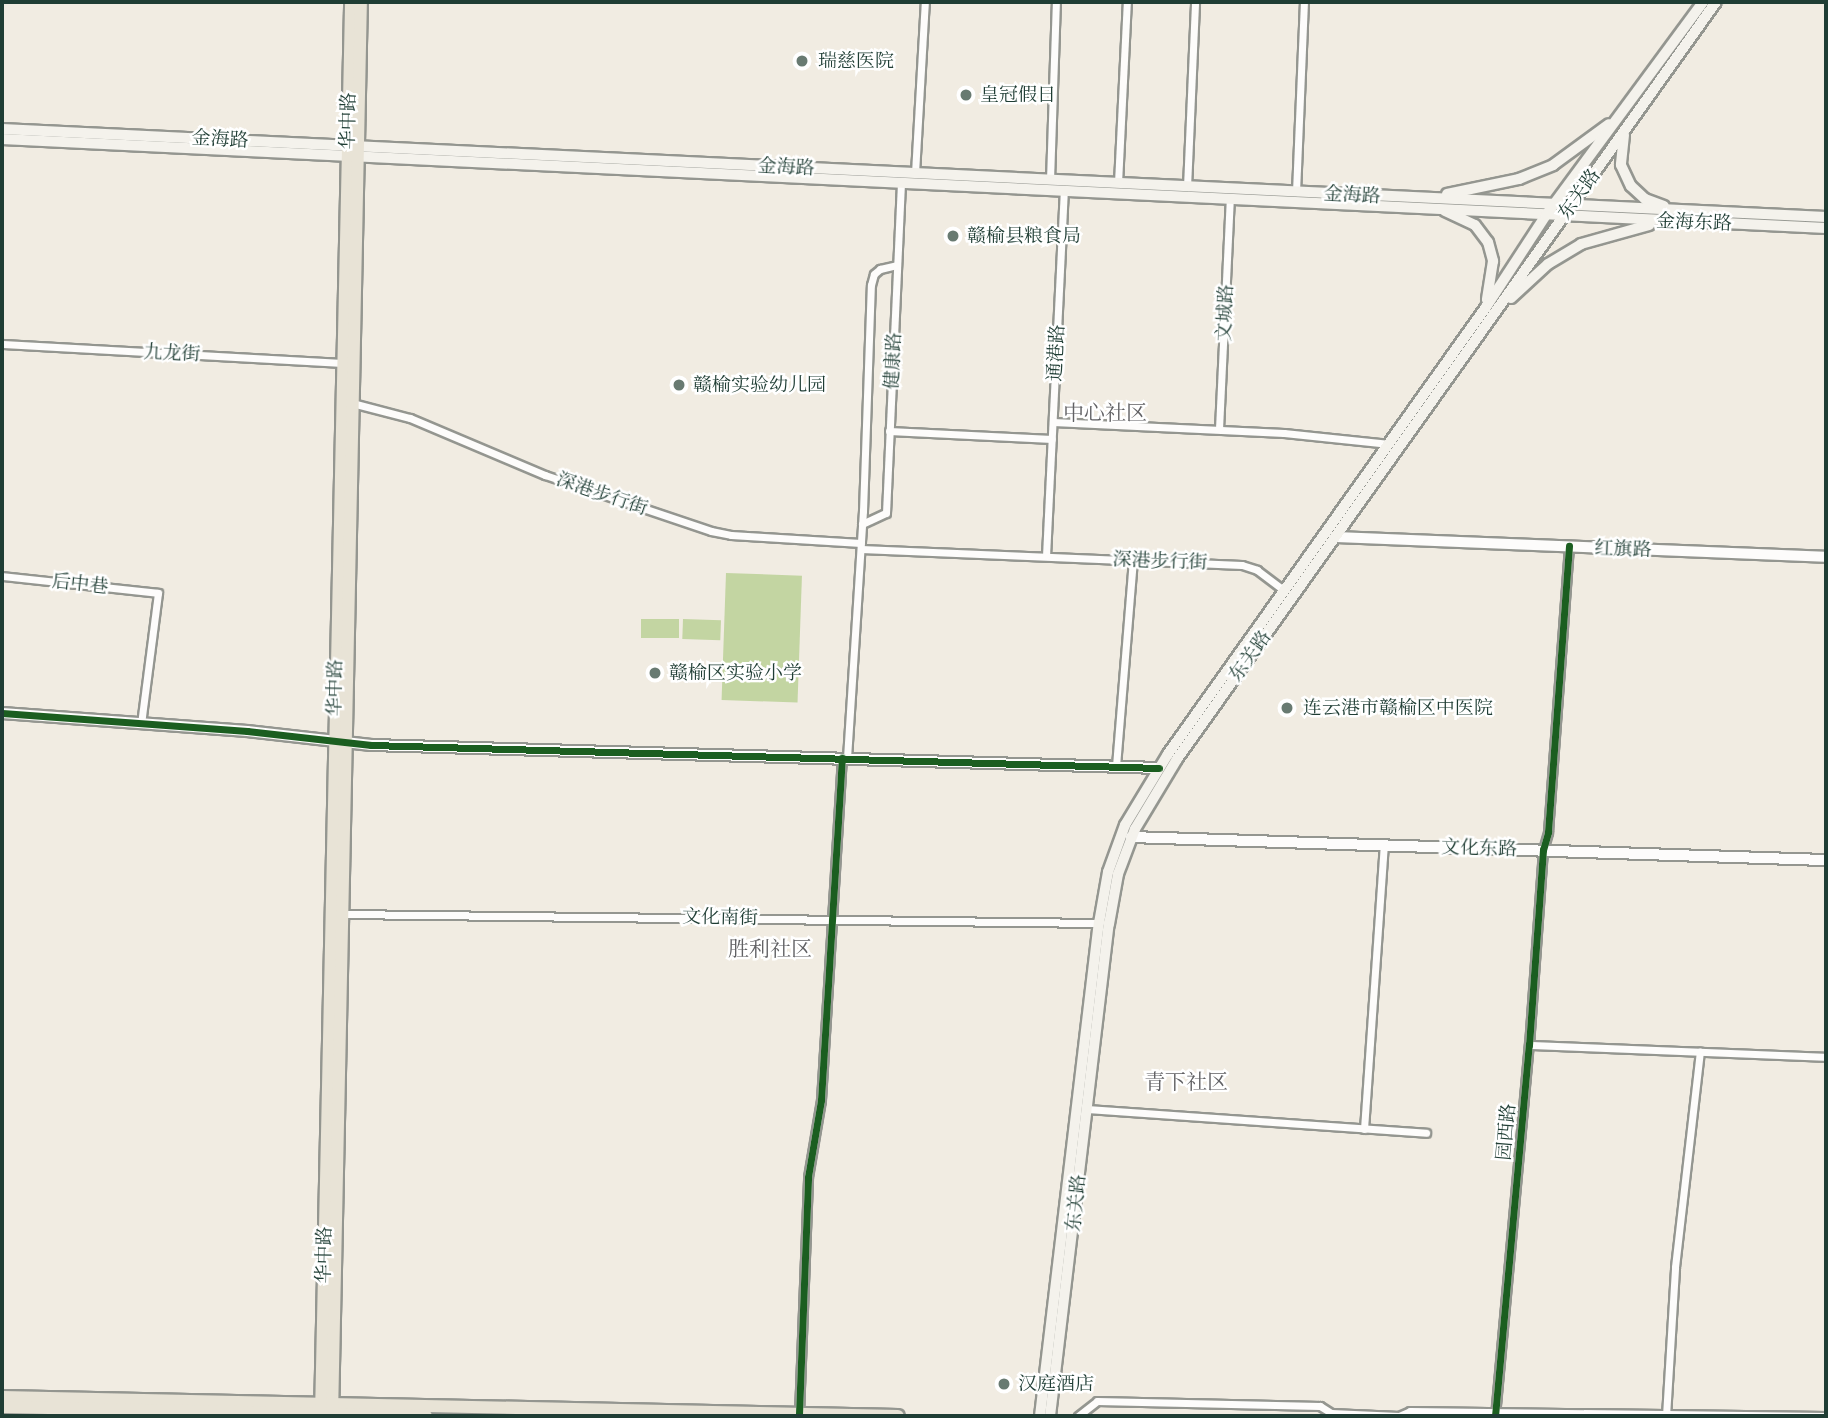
<!DOCTYPE html>
<html>
<head>
<meta charset="utf-8">
<style>
	body { margin:0 }
	#map { position:relative; width:1828px; height:1418px; overflow:hidden; background:#f1ece2; font-family:"IM FELL Great Primer","Noto Serif SC",serif }
	div>[style] { position:absolute }
	.green>* { inset:0; background:#c3d5a2; transform-origin:0 0 }
	.roads { filter:drop-shadow(2px 0 #949690) drop-shadow(-2px 0 #949690) drop-shadow(0 2px #949690) drop-shadow(0 -2px #949690) }
	.minor>* { height:7px; margin:-3.5px; padding:0 3.5px; transform-origin:3.5px; border-radius:3.5px; background:#fdfcfb }
	.tertiary>* { height:10px; margin:-5px; padding:0 5px; transform-origin:5px; border-radius:5px; background:#fdfcfb }
	.secondary>* { height:10px; margin:-5px; padding:0 5px; transform-origin:5px; border-radius:5px; background:#f4f2ec }
	.primary>* { height:12px; margin:-6px; padding:0 6px; transform-origin:6px; border-radius:6px; background:#e8e3d6 }
	.cycleway>* { height:7px; margin:-3.5px; padding:0 3.5px; transform-origin:3.5px; border-radius:3.5px; background:#1b5e20 }
	.dots>* { width:19px; height:19px; translate:-50% -50%; box-sizing:border-box; border:4px solid #fff; border-radius:50% }
	span { translate:-50% -50%; white-space:nowrap; text-align:center; line-height:1.15; -webkit-text-stroke:5px #fff; paint-order:stroke }
	.poi-label { font-size:19px; color:#1f3d34 }
	.left { translate:0 -50%; text-align:left }
	.street-label { font-size:19px; color:#1f3d34 }
	.neighbourhood-label { font-size:21px; color:#616164 }
	.frame { position:absolute; inset:0; border:4px solid #1f3d34; pointer-events:none }
</style>
</head>
<body>
<div id="map">
	<div class="green">
		<i style="left:726px;top:573px;width:76px;height:127px;rotate:2deg"></i>
		<i style="left:641px;top:619px;width:38px;height:19px"></i>
		<i style="left:683px;top:619px;width:38px;height:20px;rotate:2deg"></i>
	</div>
	<div class="roads">
		<div class="minor">
			<i style="left:915px;top:173px;width:171px;rotate:-86.7deg"></i>
			<i style="left:1050px;top:180px;width:178px;rotate:-88.1deg"></i>
			<i style="left:1118px;top:183px;width:181px;rotate:-87.2deg"></i>
			<i style="left:1187px;top:187px;width:185px;rotate:-87.5deg"></i>
			<i style="left:1296px;top:192px;width:190px;rotate:-87.6deg"></i>
			<i style="left:2px;top:344px;width:342px;rotate:3.2deg"></i>
			<i style="left:352px;top:403px;width:60px;rotate:14.5deg"></i>
			<i style="left:410px;top:418px;width:147px;rotate:22.9deg"></i>
			<i style="left:545px;top:475px;width:175px;rotate:18.6deg"></i>
			<i style="left:711px;top:531px;width:20px;rotate:11deg"></i>
			<i style="left:731px;top:535px;width:130px;rotate:3.5deg"></i>
			<i style="left:1053px;top:422px;width:231px;rotate:2.7deg"></i>
			<i style="left:1284px;top:433px;width:106px;rotate:6deg"></i>
			<i style="left:1219px;top:429px;width:231px;rotate:-87.3deg"></i>
			<i style="left:889px;top:431px;width:163px;rotate:2.8deg"></i>
			<i style="left:862px;top:524px;width:26px;rotate:-25deg"></i>
			<i style="left:886px;top:513px;width:330px;rotate:-87.4deg"></i>
			<i style="left:861px;top:549px;width:381px;rotate:2.4deg"></i>
			<i style="left:1242px;top:565px;width:16px;rotate:18deg"></i>
			<i style="left:1257px;top:570px;width:34px;rotate:37deg"></i>
			<i style="left:1046px;top:556px;width:365px;rotate:-87.2deg"></i>
			<i style="left:2px;top:576px;width:157px;rotate:6.2deg"></i>
			<i style="left:158px;top:593px;width:132px;rotate:97.4deg"></i>
			<i style="left:847px;top:758px;width:248px;rotate:-86.3deg"></i>
			<i style="left:863px;top:511px;width:226px;rotate:-88deg"></i>
			<i style="left:871px;top:285px;width:11px;rotate:-75deg"></i>
			<i style="left:874px;top:274px;width:8px;rotate:-40deg"></i>
			<i style="left:880px;top:269px;width:17px;rotate:-13deg"></i>
			<i style="left:1116px;top:766px;width:207px;rotate:-85.3deg"></i>
			<i style="left:342px;top:914px;width:757px;rotate:0.68deg"></i>
			<i style="left:1529px;top:1045px;width:297px;rotate:2.3deg"></i>
			<i style="left:1087px;top:1109px;width:340px;rotate:4deg"></i>
			<i style="left:1364px;top:1129px;width:285px;rotate:-86deg"></i>
			<i style="left:799px;top:1414px;width:237px;rotate:-87.8deg"></i>
			<i style="left:808px;top:1177px;width:78px;rotate:-80.4deg"></i>
			<i style="left:821px;top:1100px;width:343px;rotate:-86.5deg"></i>
			<i style="left:1078px;top:1416px;width:24px;rotate:-38deg"></i>
			<i style="left:1097px;top:1401px;width:223px;rotate:1.3deg"></i>
			<i style="left:1320px;top:1406px;width:13px;rotate:32deg"></i>
			<i style="left:1331px;top:1413px;width:68px;rotate:2.5deg"></i>
			<i style="left:1399px;top:1416px;width:12px;rotate:-24deg"></i>
			<i style="left:1410px;top:1411px;width:416px;rotate:0.7deg"></i>
			<i style="left:1495px;top:1416px;width:373px;rotate:-84.8deg"></i>
			<i style="left:1529px;top:1045px;width:196px;rotate:-85.9deg"></i>
			<i style="left:1543px;top:850px;width:19px;rotate:-74deg"></i>
			<i style="left:1548px;top:832px;width:287px;rotate:-85.8deg"></i>
			<i style="left:1666px;top:1416px;width:149px;rotate:-86.5deg"></i>
			<i style="left:1675px;top:1267px;width:217px;rotate:-83.4deg"></i>
		</div>
		<div class="tertiary">
			<i style="left:1335px;top:537px;width:491px;rotate:2.3deg"></i>
			<i style="left:2px;top:713px;width:246px;rotate:4.2deg"></i>
			<i style="left:247px;top:731px;width:125px;rotate:6.4deg"></i>
			<i style="left:371px;top:745px;width:788px;rotate:1.67deg"></i>
			<i style="left:1131px;top:837px;width:695px;rotate:1.9deg"></i>
		</div>
		<div class="secondary">
			<i style="left:2px;top:129px;width:1826px;rotate:2.76deg"></i>
			<i style="left:1624px;top:135px;width:30px;rotate:96deg"></i>
			<i style="left:1621px;top:165px;width:23px;rotate:65deg"></i>
			<i style="left:1631px;top:186px;width:19px;rotate:43deg"></i>
			<i style="left:1645px;top:199px;width:20px;rotate:20deg"></i>
			<i style="left:2px;top:139px;width:1826px;rotate:2.79deg"></i>
			<i style="left:1447px;top:194px;width:74px;rotate:-11.8deg"></i>
			<i style="left:1519px;top:179px;width:37px;rotate:-22deg"></i>
			<i style="left:1553px;top:165px;width:69px;rotate:-36.2deg"></i>
			<i style="left:1445px;top:211px;width:33px;rotate:25deg"></i>
			<i style="left:1475px;top:225px;width:21px;rotate:53deg"></i>
			<i style="left:1488px;top:242px;width:20px;rotate:75deg"></i>
			<i style="left:1493px;top:261px;width:39px;rotate:99deg"></i>
			<i style="left:1511px;top:298px;width:50px;rotate:-42.6deg"></i>
			<i style="left:1548px;top:264px;width:39px;rotate:-31deg"></i>
			<i style="left:1581px;top:244px;width:71px;rotate:-15.6deg"></i>
			<i style="left:1040px;top:1416px;width:497px;rotate:-83.2deg"></i>
			<i style="left:1099px;top:923px;width:52px;rotate:-80deg"></i>
			<i style="left:1108px;top:872px;width:50px;rotate:-70.1deg"></i>
			<i style="left:1125px;top:825px;width:83px;rotate:-58.8deg"></i>
			<i style="left:1168px;top:754px;width:549px;rotate:-54.57deg"></i>
			<i style="left:1486px;top:307px;width:110px;rotate:-56.9deg"></i>
			<i style="left:1546px;top:215px;width:265px;rotate:-53.6deg"></i>
			<i style="left:1050px;top:1416px;width:496px;rotate:-83.2deg"></i>
			<i style="left:1109px;top:924px;width:51px;rotate:-79.8deg"></i>
			<i style="left:1118px;top:874px;width:48px;rotate:-69.3deg"></i>
			<i style="left:1135px;top:829px;width:82px;rotate:-59deg"></i>
			<i style="left:1177px;top:759px;width:929px;rotate:-54.55deg"></i>
		</div>
		<div class="primary">
			<i style="left:2px;top:1397px;width:896px;rotate:1.21deg"></i>
			<i style="left:2px;top:1407px;width:424px;rotate:1.2deg"></i>
			<i style="left:321px;top:1416px;width:1414px;rotate:-88.78deg"></i>
			<i style="left:332px;top:1416px;width:1414px;rotate:-88.83deg"></i>
		</div>
	</div>
	<div class="cycleway">
		<i style="left:2px;top:713px;width:246px;rotate:4.2deg"></i>
		<i style="left:247px;top:731px;width:125px;rotate:6.4deg"></i>
		<i style="left:371px;top:745px;width:788px;rotate:1.67deg"></i>
		<i style="left:799px;top:1414px;width:237px;rotate:-87.8deg"></i>
		<i style="left:808px;top:1177px;width:78px;rotate:-80.4deg"></i>
		<i style="left:821px;top:1100px;width:343px;rotate:-86.5deg"></i>
		<i style="left:1495px;top:1416px;width:373px;rotate:-84.8deg"></i>
		<i style="left:1529px;top:1045px;width:196px;rotate:-85.9deg"></i>
		<i style="left:1543px;top:850px;width:19px;rotate:-74deg"></i>
		<i style="left:1548px;top:832px;width:287px;rotate:-85.8deg"></i>
	</div>
	<div class="dots">
		<i style="left:802px;top:61px;background:#687a71"></i>
		<i style="left:966px;top:95px;background:#687a71"></i>
		<i style="left:953px;top:236px;background:#687a71"></i>
		<i style="left:679px;top:385px;background:#687a71"></i>
		<i style="left:655px;top:673px;background:#687a71"></i>
		<i style="left:1287px;top:708px;background:#687a71"></i>
		<i style="left:1004px;top:1384px;background:#687a71"></i>
	</div>
	<div class="poi-label">
		<span class="left" style="left:818px;top:61px">瑞慈医院</span>
		<span class="left" style="left:980px;top:95px">皇冠假日</span>
		<span class="left" style="left:967px;top:236px">赣榆县粮食局</span>
		<span class="left" style="left:693px;top:385px">赣榆实验幼儿园</span>
		<span class="left" style="left:669px;top:673px">赣榆区实验小学</span>
		<span class="left" style="left:1303px;top:708px">连云港市赣榆区中医院</span>
		<span class="left" style="left:1018px;top:1384px">汉庭酒店</span>
	</div>
	<div class="street-label">
		<span style="left:348px;top:121px;rotate:-89deg">华中路</span>
		<span style="left:220px;top:139px;rotate:3deg">金海路</span>
		<span style="left:786px;top:167px;rotate:3deg">金海路</span>
		<span style="left:1579px;top:194px;rotate:-54deg">东关路</span>
		<span style="left:1352px;top:195px;rotate:3deg">金海路</span>
		<span style="left:1694px;top:222px;rotate:2deg">金海东路</span>
		<span style="left:1225px;top:313px;rotate:-87deg">文城路</span>
		<span style="left:172px;top:353px;rotate:3deg">九龙街</span>
		<span style="left:1056px;top:353px;rotate:-87deg">通港路</span>
		<span style="left:893px;top:361px;rotate:-87deg">健康路</span>
		<span style="left:602px;top:494px;rotate:19deg">深港步行街</span>
		<span style="left:1623px;top:549px;rotate:2deg">红旗路</span>
		<span style="left:1160px;top:561px;rotate:2deg">深港步行街</span>
		<span style="left:80px;top:584px;rotate:6deg">后中巷</span>
		<span style="left:1250px;top:656px;rotate:-54deg">东关路</span>
		<span style="left:335px;top:688px;rotate:-89deg">华中路</span>
		<span style="left:1479px;top:848px;rotate:2deg">文化东路</span>
		<span style="left:720px;top:917px;rotate:1deg">文化南街</span>
		<span style="left:1506px;top:1132px;rotate:-85deg">园西路</span>
		<span style="left:1076px;top:1203px;rotate:-84deg">东关路</span>
		<span style="left:324px;top:1255px;rotate:-89deg">华中路</span>
	</div>
	<div class="neighbourhood-label">
		<span style="left:1105px;top:413px">中心社区</span>
		<span style="left:770px;top:949px">胜利社区</span>
		<span style="left:1186px;top:1082px">青下社区</span>
	</div>
	<div class="frame"></div>
</div>
</body>
</html>
